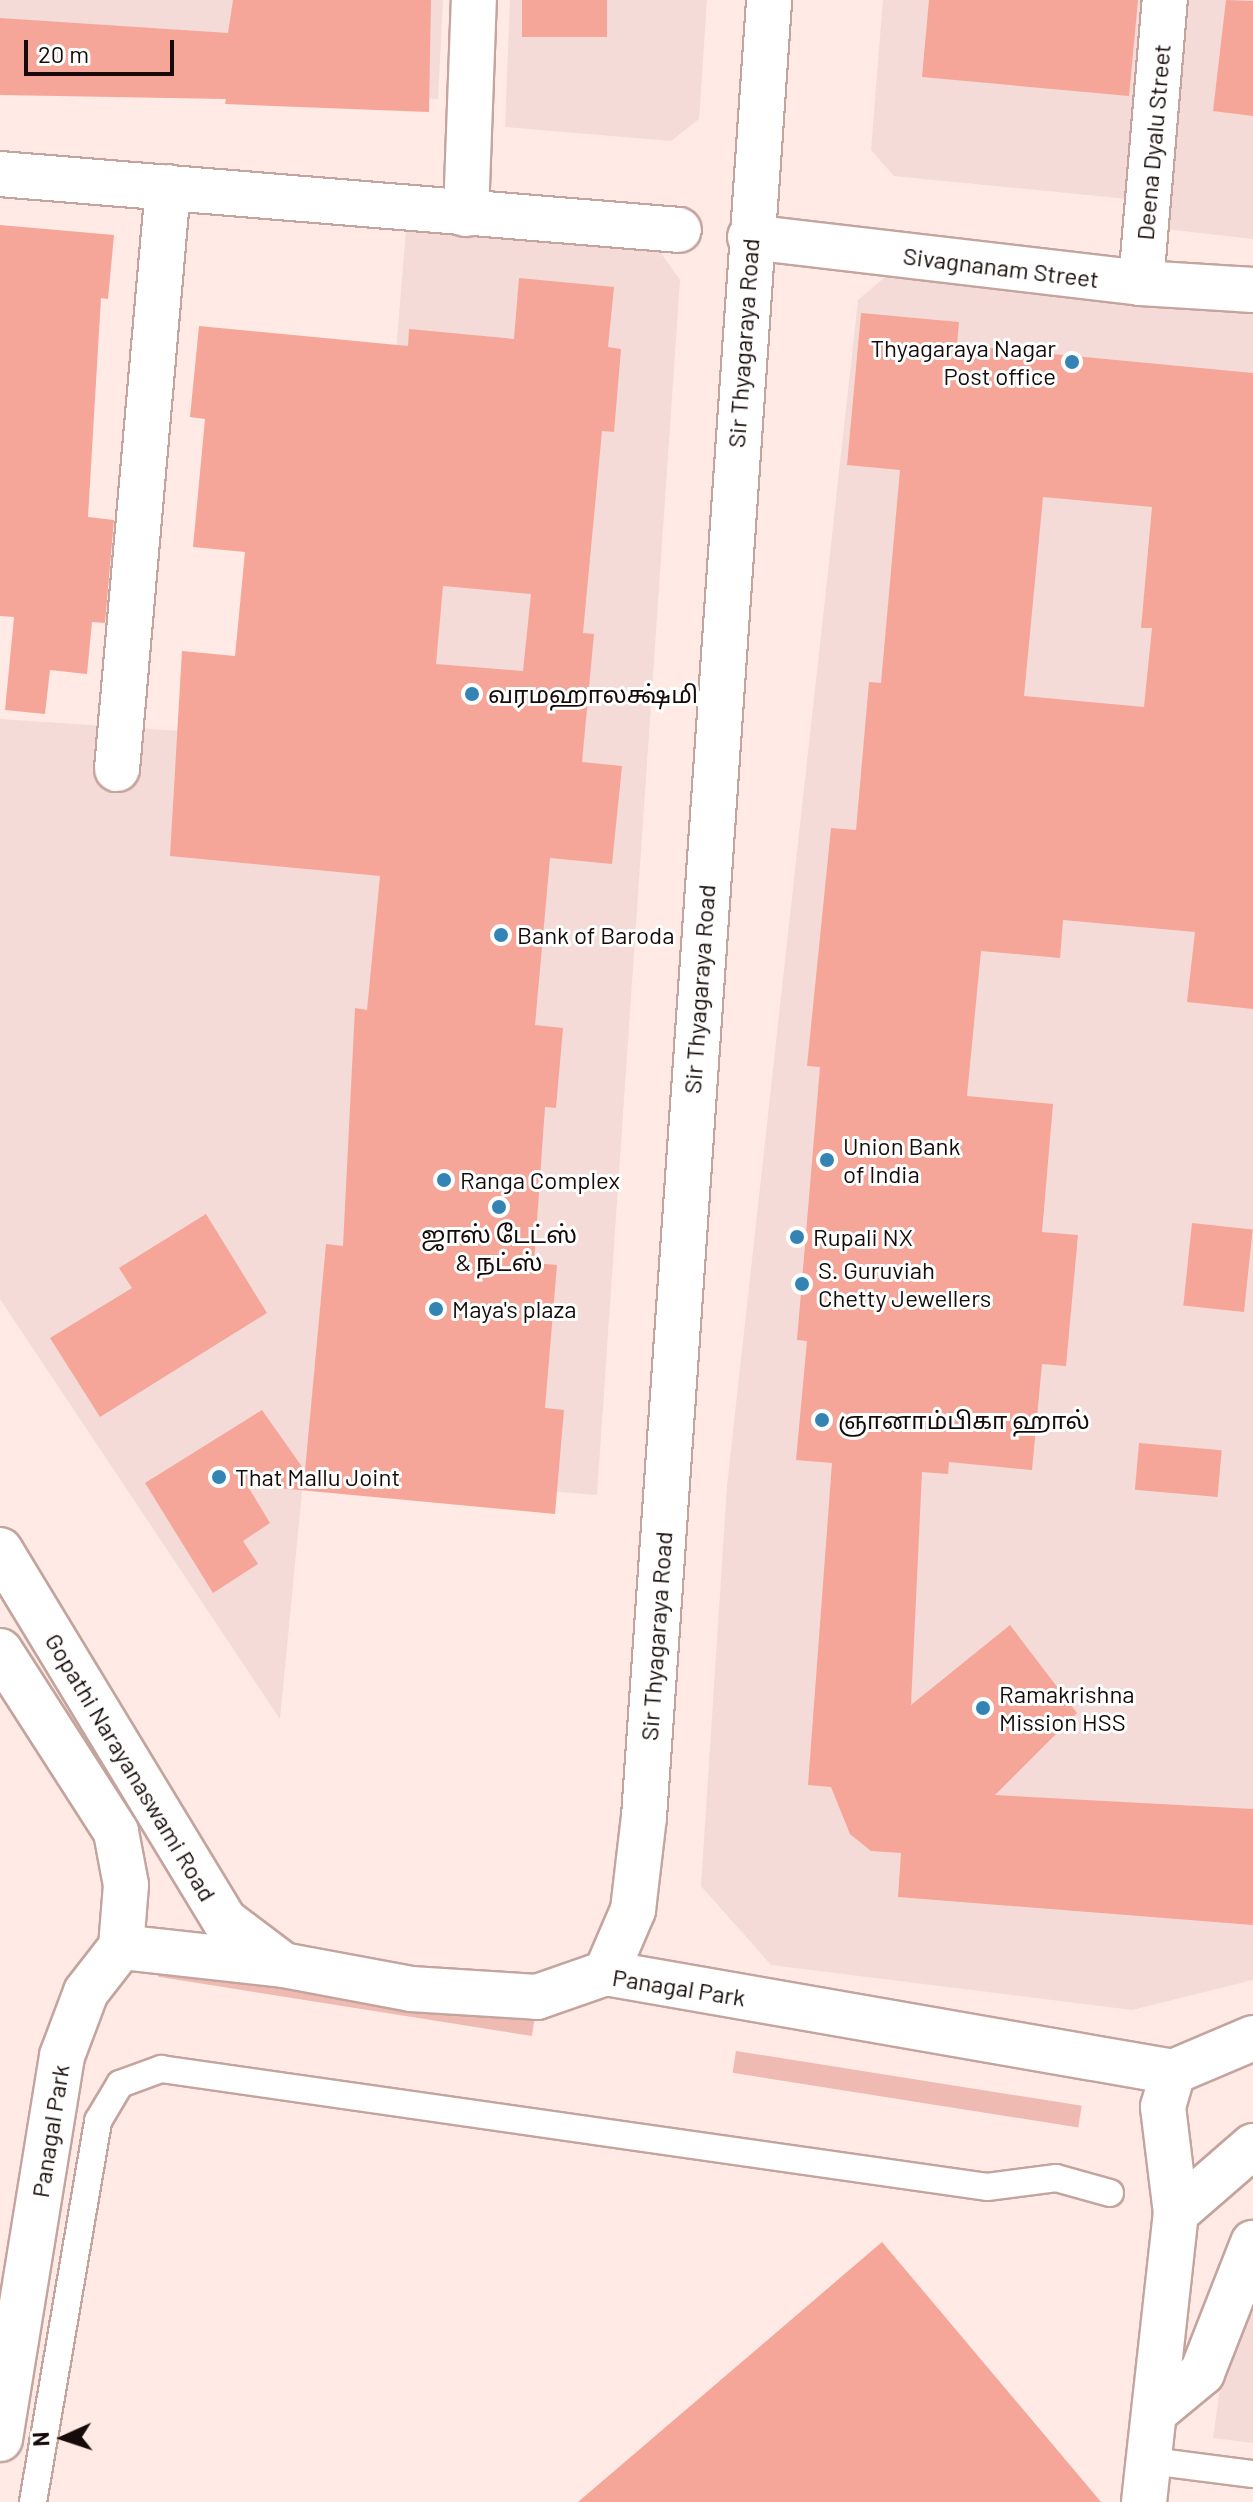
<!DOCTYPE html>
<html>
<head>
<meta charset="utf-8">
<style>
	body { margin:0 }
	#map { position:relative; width:1253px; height:2502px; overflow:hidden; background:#ffeae6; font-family:Barlow,"Noto Sans Tamil",sans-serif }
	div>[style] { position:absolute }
	.built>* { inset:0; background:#f4dbd7 }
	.green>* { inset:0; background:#efbab1; transform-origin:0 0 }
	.building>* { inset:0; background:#f5a698; transform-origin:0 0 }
	.roads { filter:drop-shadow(2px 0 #c4a49e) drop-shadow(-2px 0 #c4a49e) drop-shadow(0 2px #c4a49e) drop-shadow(0 -2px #c4a49e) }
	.service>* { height:26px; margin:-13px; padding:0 13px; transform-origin:13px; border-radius:13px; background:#fff }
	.minor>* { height:44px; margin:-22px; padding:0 22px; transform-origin:22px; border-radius:22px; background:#fff }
	.tertiary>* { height:44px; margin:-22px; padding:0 22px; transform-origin:22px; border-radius:22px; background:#fff }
	.secondary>* { height:44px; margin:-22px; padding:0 22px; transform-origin:22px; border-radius:22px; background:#fff }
	.dots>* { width:22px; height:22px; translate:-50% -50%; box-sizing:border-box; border:4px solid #fff; border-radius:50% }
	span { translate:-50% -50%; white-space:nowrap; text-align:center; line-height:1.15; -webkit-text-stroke:6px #fff; paint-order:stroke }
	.street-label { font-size:24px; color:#160b09 }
	.poi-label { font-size:24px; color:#160b09 }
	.right { translate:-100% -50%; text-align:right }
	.left { translate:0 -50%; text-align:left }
	.north { position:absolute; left:24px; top:2398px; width:80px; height:80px; -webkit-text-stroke:6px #fff; paint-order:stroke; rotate:267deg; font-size:22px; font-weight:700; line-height:32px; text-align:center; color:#160b09 }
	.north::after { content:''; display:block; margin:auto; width:28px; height:36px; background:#160b09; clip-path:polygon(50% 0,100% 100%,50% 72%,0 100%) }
	.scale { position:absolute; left:24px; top:40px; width:150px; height:36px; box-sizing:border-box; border:4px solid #160b09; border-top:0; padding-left:10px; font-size:24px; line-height:28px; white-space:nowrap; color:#160b09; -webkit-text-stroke:6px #fff; paint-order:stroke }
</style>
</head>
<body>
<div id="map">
	<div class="built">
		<i style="clip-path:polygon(0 0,443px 0,438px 99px,0 76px)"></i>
		<i style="clip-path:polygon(510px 0,707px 0,699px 119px,671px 141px,505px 127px)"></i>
		<i style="clip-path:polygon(883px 0,1153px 0,1139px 200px,894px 176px,871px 150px)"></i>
		<i style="clip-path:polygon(1179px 0,1253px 0,1253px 239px,1155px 228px)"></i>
		<i style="clip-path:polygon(406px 230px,658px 249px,680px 280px,597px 1495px,304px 1471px,280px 1719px,0 1299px,0 719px,364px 743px)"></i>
		<i style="clip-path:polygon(891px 272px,1253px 307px,1253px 1980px,1132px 2010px,771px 1965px,701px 1886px,727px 1486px,858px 300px)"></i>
		<i style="clip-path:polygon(1253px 2270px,1253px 2443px,1213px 2438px,1231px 2312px)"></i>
	</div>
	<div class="green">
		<i style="left:161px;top:1961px;width:378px;height:16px;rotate:9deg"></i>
		<i style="left:736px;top:2051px;width:350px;height:22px;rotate:9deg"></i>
	</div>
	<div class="building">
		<i style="clip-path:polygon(233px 0,431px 0,429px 112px,225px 104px,226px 99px,0 95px,0 18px,228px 33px)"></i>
		<i style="left:522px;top:0;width:85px;height:37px"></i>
		<i style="clip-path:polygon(929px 0,1138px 0,1129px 96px,922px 77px)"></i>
		<i style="clip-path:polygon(1226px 0,1253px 1px,1253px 116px,1213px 111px)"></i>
		<i style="clip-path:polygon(0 225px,114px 235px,108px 299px,101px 298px,88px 517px,114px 520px,105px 623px,92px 622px,87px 674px,50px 670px,45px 714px,5px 710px,14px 617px,0 616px)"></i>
		<i style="clip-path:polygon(evenodd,519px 278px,614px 287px,608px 347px,621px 349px,614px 432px,602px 431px,583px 633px,594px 634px,582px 762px,622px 766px,612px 864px,550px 858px,535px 1025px,563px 1028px,556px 1108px,545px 1107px,534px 1263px,557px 1265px,545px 1408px,564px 1410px,555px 1514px,247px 1485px,270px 1523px,243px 1541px,258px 1564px,213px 1593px,145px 1483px,262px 1410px,305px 1471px,326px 1244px,343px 1246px,355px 1008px,367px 1010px,380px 876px,170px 856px,182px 651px,235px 656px,245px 552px,193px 547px,205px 419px,190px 417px,199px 326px,408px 346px,409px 329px,514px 339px,519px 278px,443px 586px,531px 594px,523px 671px,436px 664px,443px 586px)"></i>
		<i style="clip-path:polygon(evenodd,861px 313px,959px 322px,957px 345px,1253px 373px,1253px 1009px,1187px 1002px,1195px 932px,1063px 920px,1060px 958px,981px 951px,967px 1096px,1053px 1104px,1042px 1232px,1078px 1235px,1066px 1366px,1042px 1364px,1032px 1470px,949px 1462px,948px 1474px,922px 1472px,911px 1705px,1010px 1625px,1077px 1713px,995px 1795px,1253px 1809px,1253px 1925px,898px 1897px,901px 1853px,871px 1851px,850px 1834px,831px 1787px,808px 1785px,832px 1463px,796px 1460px,807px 1341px,797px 1340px,820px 1067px,807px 1066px,831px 828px,856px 830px,869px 682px,881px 683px,900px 470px,847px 465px,861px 313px,1043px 497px,1152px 507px,1141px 628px,1152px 628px,1144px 707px,1024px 696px,1043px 497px)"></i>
		<i style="clip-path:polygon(206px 1214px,267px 1313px,100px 1417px,50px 1338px,132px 1288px,119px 1268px)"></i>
		<i style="left:1192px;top:1223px;width:61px;height:83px;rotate:6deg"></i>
		<i style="left:1139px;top:1443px;width:83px;height:47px;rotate:5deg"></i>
		<i style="clip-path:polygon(882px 2242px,1101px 2502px,578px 2502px)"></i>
	</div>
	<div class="roads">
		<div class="service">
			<i style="left:1151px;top:2461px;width:103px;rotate:7.3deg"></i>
			<i style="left:33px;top:2502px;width:387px;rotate:-80.3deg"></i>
			<i style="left:98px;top:2121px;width:43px;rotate:-59.3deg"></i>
			<i style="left:120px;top:2084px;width:44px;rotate:-20.1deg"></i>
			<i style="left:161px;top:2069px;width:834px;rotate:8.13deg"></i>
			<i style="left:987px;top:2187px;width:70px;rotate:-7.4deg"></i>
			<i style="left:1056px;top:2178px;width:56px;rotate:15.5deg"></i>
		</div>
		<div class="minor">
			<i style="left:0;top:174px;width:681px;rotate:4.71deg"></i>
			<i style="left:466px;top:214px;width:214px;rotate:-87.9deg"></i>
			<i style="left:750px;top:237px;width:394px;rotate:6.7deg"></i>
			<i style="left:1141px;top:283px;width:112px;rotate:3.6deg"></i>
			<i style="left:1141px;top:283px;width:284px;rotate:-85.2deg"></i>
			<i style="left:117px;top:769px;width:584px;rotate:-84.99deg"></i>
		</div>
		<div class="tertiary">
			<i style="left:1156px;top:2411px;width:60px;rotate:-39.6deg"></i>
			<i style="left:1202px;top:2373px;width:140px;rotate:-68.6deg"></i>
		</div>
		<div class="secondary">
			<i style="left:0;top:1550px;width:434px;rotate:58.8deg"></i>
			<i style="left:225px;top:1921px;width:71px;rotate:37deg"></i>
			<i style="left:0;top:1651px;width:215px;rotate:57.3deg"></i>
			<i style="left:116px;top:1832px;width:54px;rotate:79.3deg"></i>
			<i style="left:126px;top:1885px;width:62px;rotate:94.6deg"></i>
			<i style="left:121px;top:1947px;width:163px;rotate:6.3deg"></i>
			<i style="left:283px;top:1965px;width:130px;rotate:10.6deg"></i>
			<i style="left:411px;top:1989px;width:126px;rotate:3.6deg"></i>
			<i style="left:537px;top:1997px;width:73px;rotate:-19.2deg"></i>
			<i style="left:606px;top:1973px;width:576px;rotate:9.9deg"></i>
			<i style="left:606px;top:1973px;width:69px;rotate:-66.8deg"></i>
			<i style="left:633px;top:1910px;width:94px;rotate:-83.3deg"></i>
			<i style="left:644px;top:1817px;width:1821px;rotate:-86.06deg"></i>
			<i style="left:1173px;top:2072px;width:87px;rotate:-23deg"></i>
			<i style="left:1176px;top:2213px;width:102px;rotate:-41deg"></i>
			<i style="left:0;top:2439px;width:388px;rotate:-80.8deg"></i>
			<i style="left:62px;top:2056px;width:68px;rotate:-69.4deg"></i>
			<i style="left:86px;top:1992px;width:57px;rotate:-52.1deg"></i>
			<i style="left:1144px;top:2502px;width:291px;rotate:-83.7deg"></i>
			<i style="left:1176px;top:2213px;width:107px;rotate:-97deg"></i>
			<i style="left:1163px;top:2107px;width:36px;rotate:-74deg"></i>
		</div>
	</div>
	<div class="dots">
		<i style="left:1072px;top:362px;background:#3483b5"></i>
		<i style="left:472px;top:694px;background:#3483b5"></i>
		<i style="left:501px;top:935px;background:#3483b5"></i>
		<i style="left:827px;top:1160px;background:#3483b5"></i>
		<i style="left:444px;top:1180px;background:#3483b5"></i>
		<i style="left:499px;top:1207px;background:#3483b5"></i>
		<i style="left:797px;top:1237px;background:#3483b5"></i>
		<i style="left:802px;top:1284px;background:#3483b5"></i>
		<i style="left:436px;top:1309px;background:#3483b5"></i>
		<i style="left:822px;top:1420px;background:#3483b5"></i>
		<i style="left:219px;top:1477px;background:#3483b5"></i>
		<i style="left:983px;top:1708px;background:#3483b5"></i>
	</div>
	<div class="street-label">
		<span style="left:1153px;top:142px;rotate:-85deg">Deena Dyalu Street</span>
		<span style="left:1001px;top:267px;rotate:7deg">Sivagnanam Street</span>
		<span style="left:743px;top:343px;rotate:-86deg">Sir Thyagaraya Road</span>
		<span style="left:699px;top:989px;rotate:-86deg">Sir Thyagaraya Road</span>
		<span style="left:656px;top:1636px;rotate:-86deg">Sir Thyagaraya Road</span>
		<span style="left:131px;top:1767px;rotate:59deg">Gopathi Narayanaswami Road</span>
		<span style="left:679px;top:1987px;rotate:9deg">Panagal Park</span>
		<span style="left:50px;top:2131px;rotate:-81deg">Panagal Park</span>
	</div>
	<div class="poi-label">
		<span class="right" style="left:1056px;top:362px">Thyagaraya Nagar<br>Post office</span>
		<span class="left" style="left:488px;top:694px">வரமஹாலக்ஷ்மி</span>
		<span class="left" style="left:517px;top:935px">Bank of Baroda</span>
		<span class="left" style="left:843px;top:1160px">Union Bank<br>of India</span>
		<span class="left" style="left:460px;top:1180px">Ranga Complex</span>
		<span style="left:499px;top:1248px">ஜாஸ் டேட்ஸ்<br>&amp; நட்ஸ்</span>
		<span class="left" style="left:813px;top:1237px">Rupali NX</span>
		<span class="left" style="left:818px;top:1284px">S. Guruviah<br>Chetty Jewellers</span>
		<span class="left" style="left:452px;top:1309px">Maya's plaza</span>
		<span class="left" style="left:838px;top:1420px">ஞானாம்பிகா ஹால்</span>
		<span class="left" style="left:235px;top:1477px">That Mallu Joint</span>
		<span class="left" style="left:999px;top:1708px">Ramakrishna<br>Mission HSS</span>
	</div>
	<div class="north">N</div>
	<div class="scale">20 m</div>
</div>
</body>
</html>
